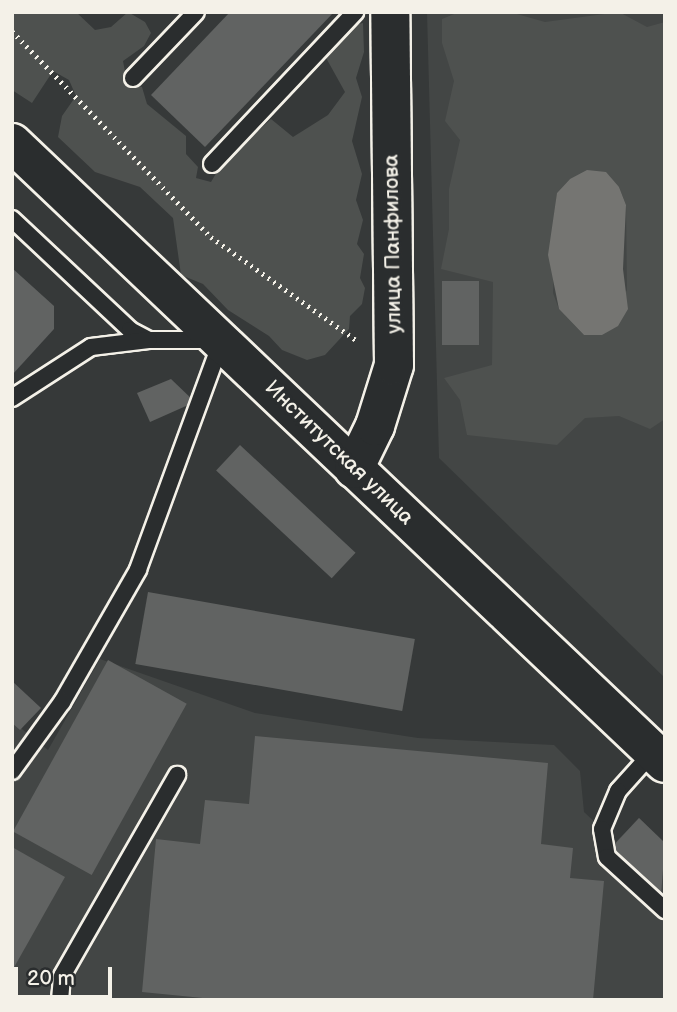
<!DOCTYPE html>
<html>
<head>
<meta charset="utf-8">
<style>
	body { margin:0 }
	#map { position:relative; width:677px; height:1012px; overflow:hidden; background:#363939; font-family:"Balsamiq Sans",sans-serif }
	div>[style] { position:absolute }
	.built>* { inset:0; background:#434645 }
	.green>* { inset:0; background:#4e514f }
	.water>* { inset:0; background:#757572 }
	.building>* { inset:0; background:#616362; transform-origin:0 0 }
	.path>* { height:4.5px; margin-top:-2.25px; transform-origin:0; background:repeating-linear-gradient(90deg,#f4f1e8 0 2px,transparent 0 7px) }
	.roads { filter:drop-shadow(2px 0 #f4f1e8) drop-shadow(-2px 0 #f4f1e8) drop-shadow(0 2px #f4f1e8) drop-shadow(0 -2px #f4f1e8) }
	.service>* { height:16px; margin:-8px; padding:0 8px; transform-origin:8px; border-radius:8px; background:#2a2d2e }
	.tertiary>* { height:38px; margin:-19px; padding:0 19px; transform-origin:19px; border-radius:19px; background:#2a2d2e }
	span { translate:-50% -50%; white-space:nowrap; text-align:center; line-height:1.15; -webkit-text-stroke:6px #2a2d2e; paint-order:stroke }
	.street-label { font-size:21px; color:#f4f1e8 }
	.frame { position:absolute; inset:0; border:14px solid #f4f1e8; pointer-events:none }
	.scale { position:absolute; left:14px; top:967px; width:98px; height:32px; box-sizing:border-box; border:4px solid #f4f1e8; border-top:0; padding-left:9px; font-size:21px; line-height:24px; white-space:nowrap; color:#f4f1e8; -webkit-text-stroke:5px #2a2d2e; paint-order:stroke }
</style>
</head>
<body>
<div id="map">
	<div class="built">
		<i style="clip-path:polygon(427px 12px,665px 12px,665px 678px,439px 458px)"></i>
		<i style="clip-path:polygon(100px 659px,255px 713px,418px 738px,554px 745px,580px 771px,584px 812px,616px 842px,639px 818px,665px 843px,665px 1000px,12px 1000px,12px 721px,48px 750px)"></i>
	</div>
	<div class="green">
		<i style="clip-path:polygon(12px 12px,76px 12px,95px 30px,111px 27px,128px 12px,145px 22px,151px 33px,144px 46px,123px 61px,127px 82px,142px 87px,147px 104px,186px 136px,186px 154px,198px 167px,196px 178px,211px 182px,221px 165px,271px 119px,293px 137px,328px 115px,345px 92px,325px 56px,349px 26px,363px 23px,364px 52px,356px 78px,362px 97px,352px 141px,362px 174px,356px 200px,363px 220px,357px 244px,364px 254px,360px 278px,365px 288px,362px 304px,350px 316px,349px 329px,325px 355px,307px 360px,282px 350px,269px 336px,228px 310px,203px 284px,181px 275px,173px 218px,140px 187px,95px 172px,58px 137px,62px 116px,76px 96px,69px 80px,53px 71px,32px 103px,12px 90px)"></i>
		<i style="clip-path:polygon(evenodd,459px 12px,510px 12px,545px 22px,619px 12px,647px 27px,665px 22px,665px 419px,650px 429px,619px 416px,585px 418px,557px 445px,467px 435px,460px 400px,444px 378px,492px 365px,493px 282px,441px 269px,449px 229px,449px 189px,460px 140px,445px 121px,454px 81px,442px 43px,442px 19px,459px 12px,570px 179px,619px 187px,626px 205px,627px 290px,602px 335px,584px 335px,559px 309px,553px 293px,557px 193px,570px 179px)"></i>
	</div>
	<div class="water">
		<i style="clip-path:polygon(587px 170px,606px 172px,619px 187px,626px 205px,623px 269px,628px 309px,618px 326px,602px 335px,584px 335px,559px 309px,548px 255px,557px 193px,570px 179px)"></i>
	</div>
	<div class="building">
		<i style="clip-path:polygon(230px 12px,334px 12px,205px 147px,151px 95px)"></i>
		<i style="clip-path:polygon(12px 268px,54px 306px,54px 329px,12px 375px)"></i>
		<i style="left:442px;top:281px;width:37px;height:64px"></i>
		<i style="clip-path:polygon(171px 379px,195px 402px,150px 422px,137px 393px)"></i>
		<i style="left:240px;top:445px;width:158px;height:35px;rotate:43deg"></i>
		<i style="left:148px;top:592px;width:271px;height:73px;rotate:10deg"></i>
		<i style="left:108px;top:660px;width:90px;height:196px;rotate:29deg"></i>
		<i style="clip-path:polygon(12px 681px,41px 708px,20px 730px,12px 723px)"></i>
		<i style="clip-path:polygon(255px 736px,548px 763px,541px 844px,573px 848px,570px 878px,604px 881px,593px 1000px,223px 1000px,142px 992px,156px 839px,200px 844px,205px 800px,249px 804px)"></i>
		<i style="clip-path:polygon(639px 818px,665px 843px,661px 895px,611px 848px)"></i>
		<i style="clip-path:polygon(12px 847px,65px 877px,12px 971px)"></i>
	</div>
	<div class="path">
		<i style="left:12px;top:31px;width:286px;rotate:46deg"></i>
		<i style="left:211px;top:237px;width:181px;rotate:35.4deg"></i>
	</div>
	<div class="roads">
		<div class="service">
			<i style="left:133px;top:78px;width:91px;rotate:-46.3deg"></i>
			<i style="left:212px;top:164px;width:209px;rotate:-46.7deg"></i>
			<i style="left:12px;top:219px;width:162px;rotate:43.2deg"></i>
			<i style="left:130px;top:330px;width:21px;rotate:28deg"></i>
			<i style="left:149px;top:340px;width:73px"></i>
			<i style="left:222px;top:340px;width:245px;rotate:110.1deg"></i>
			<i style="left:138px;top:570px;width:152px;rotate:119.9deg"></i>
			<i style="left:62px;top:702px;width:85px;rotate:125.9deg"></i>
			<i style="left:12px;top:398px;width:94px;rotate:-32.8deg"></i>
			<i style="left:91px;top:347px;width:58px;rotate:-6.9deg"></i>
			<i style="left:653px;top:752px;width:52px;rotate:131.9deg"></i>
			<i style="left:618px;top:791px;width:41px;rotate:112.8deg"></i>
			<i style="left:602px;top:829px;width:28px;rotate:80deg"></i>
			<i style="left:607px;top:857px;width:79px;rotate:42.4deg"></i>
			<i style="left:60px;top:1000px;width:24px;rotate:-85deg"></i>
			<i style="left:62px;top:976px;width:232px;rotate:-60.2deg"></i>
		</div>
		<div class="tertiary">
			<i style="left:12px;top:143px;width:900px;rotate:43.52deg"></i>
			<i style="left:354px;top:469px;width:48px;rotate:-64deg"></i>
			<i style="left:375px;top:426px;width:64px;rotate:-72.7deg"></i>
			<i style="left:394px;top:365px;width:353px;rotate:-90.6deg"></i>
		</div>
	</div>
	<div class="street-label">
		<span style="left:393px;top:244px;rotate:-91deg">улица Панфилова</span>
		<span style="left:339px;top:453px;rotate:44deg">Институтская улица</span>
	</div>
	<div class="frame"></div>
	<div class="scale">20 m</div>
</div>
</body>
</html>
